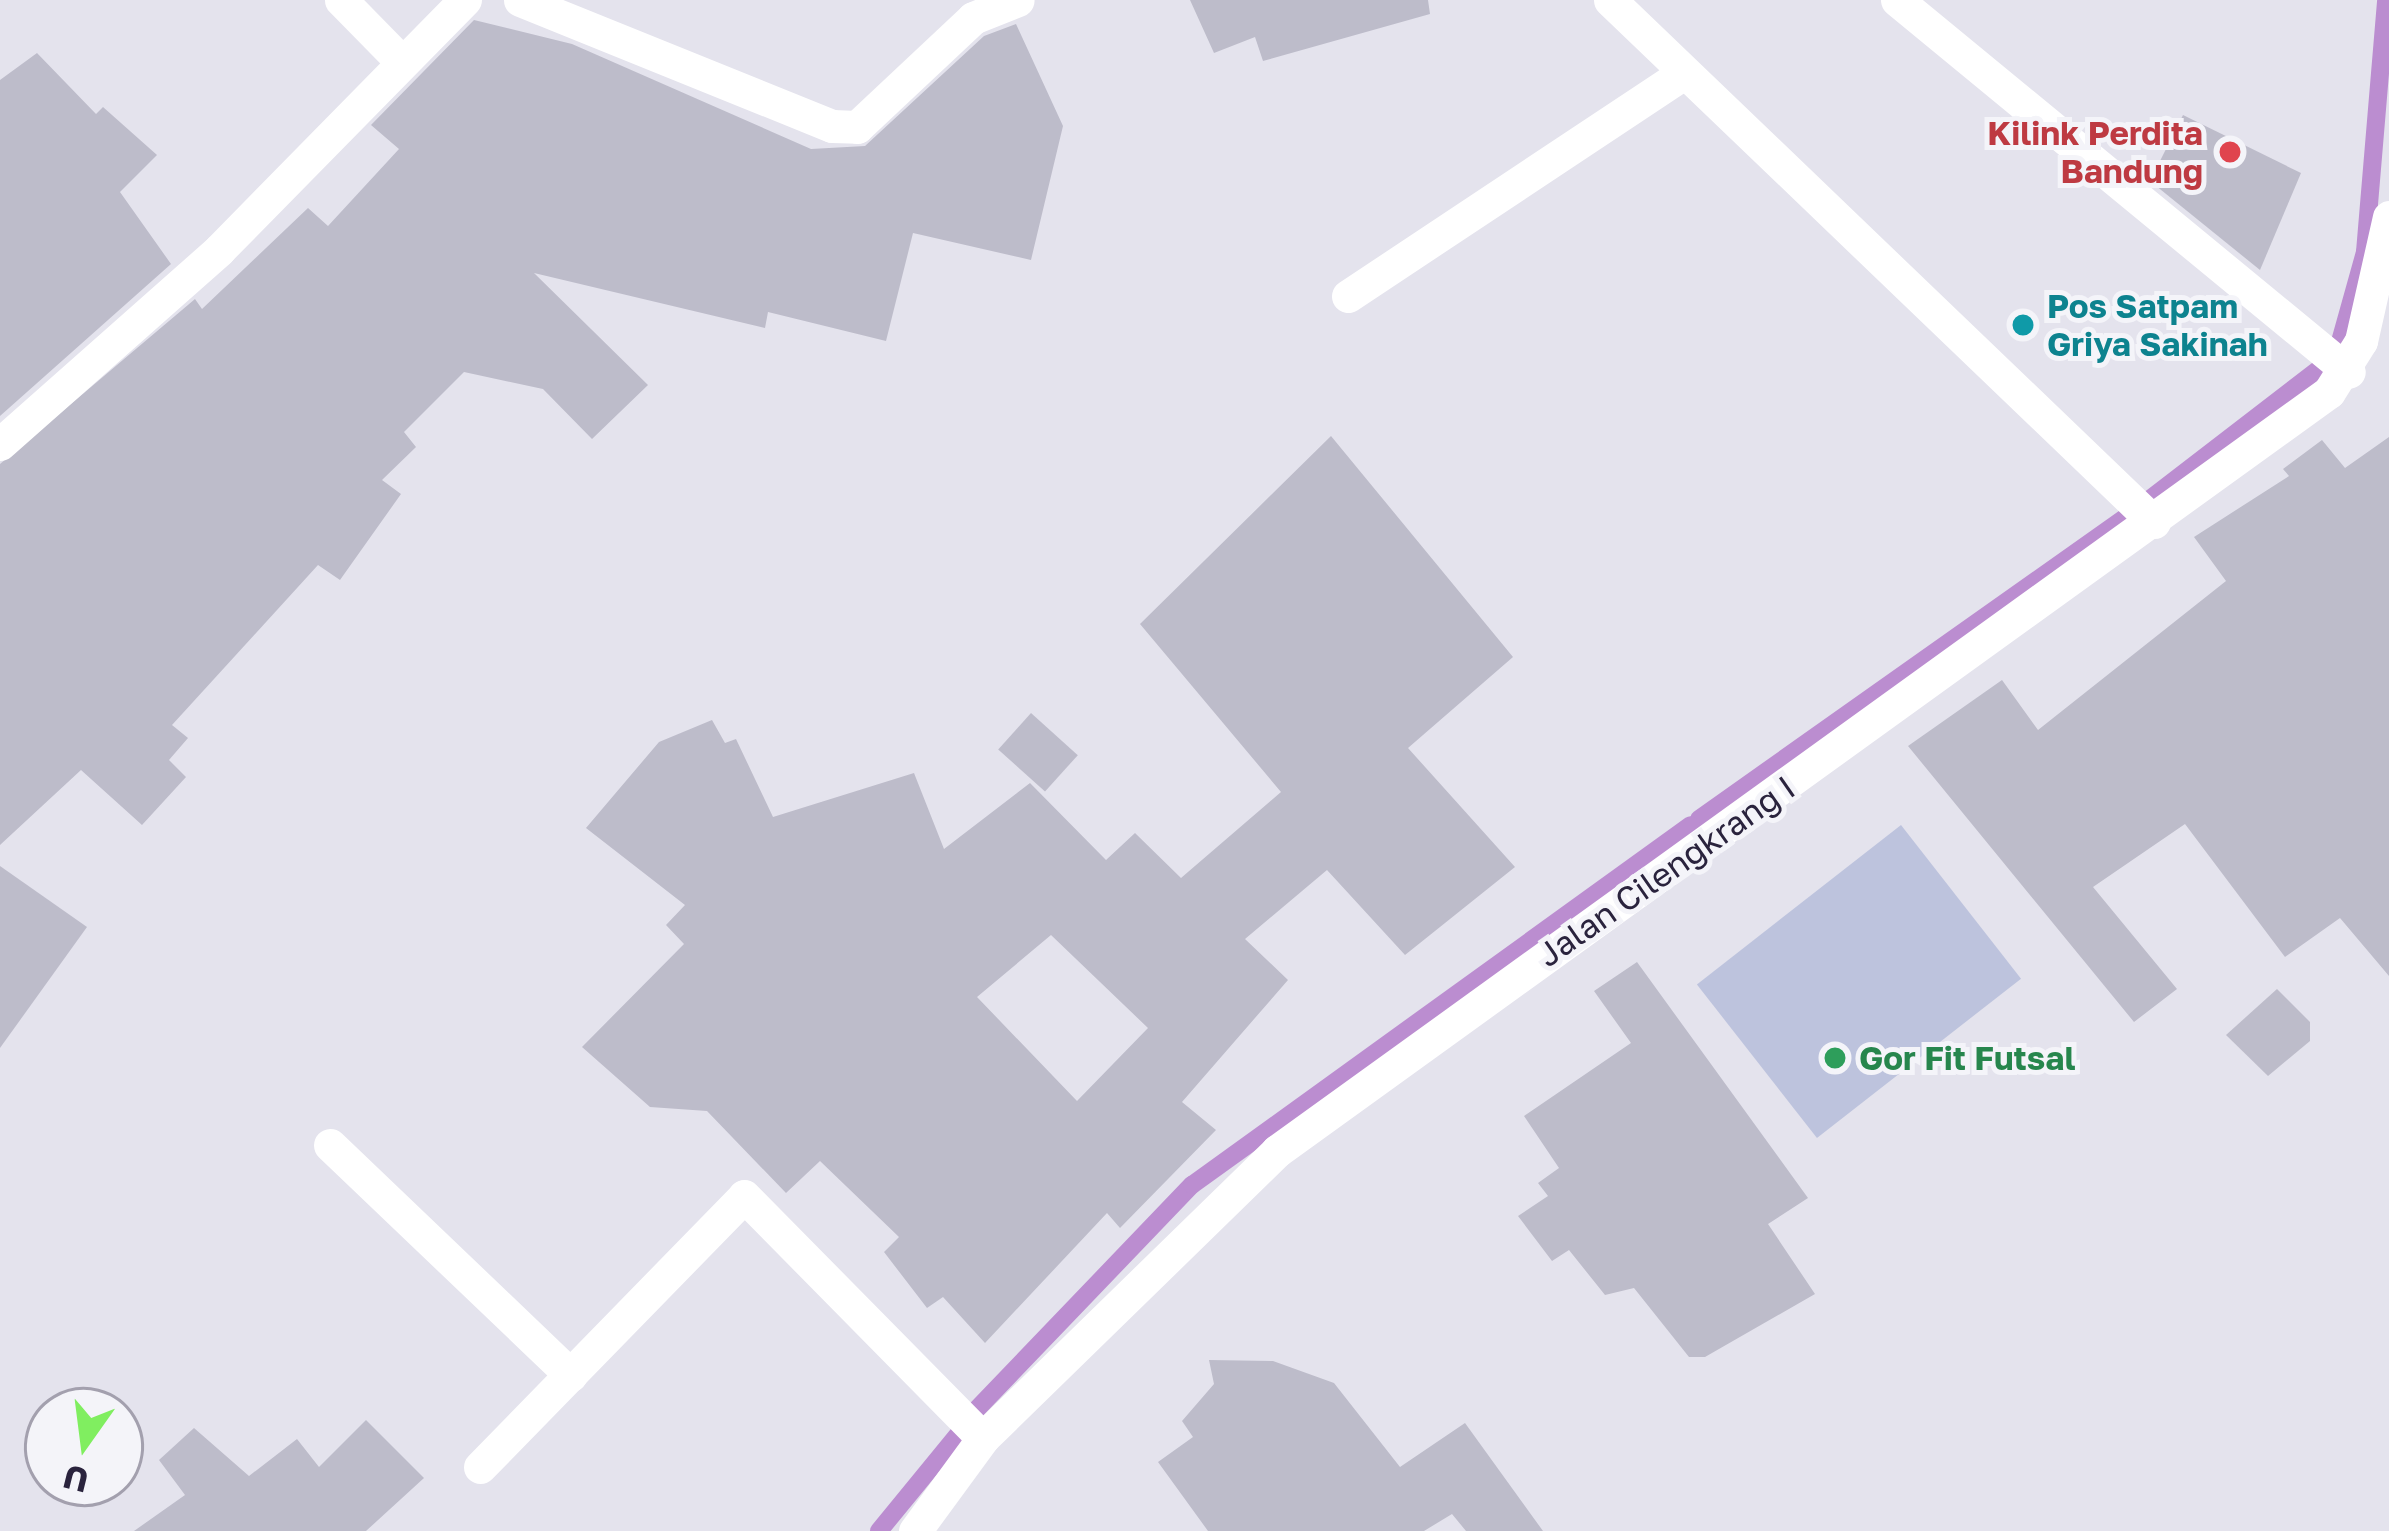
<!DOCTYPE html>
<html>
<head>
<meta charset="utf-8">
<style>
	body { margin:0 }
	#map { position:relative; width:2389px; height:1531px; overflow:hidden; background:#e4e3ed; font-family:"Golos Text",sans-serif }
	div>[style] { position:absolute }
	.green>* { inset:0; background:#bdc3dd; transform-origin:0 0 }
	.stream>* { height:18px; margin:-9px; padding:0 9px; transform-origin:9px; border-radius:9px; background:#bb8dd0 }
	.building>* { inset:0; background:#bdbcca; transform-origin:0 0 }
	.minor>* { height:33px; margin:-16.5px; padding:0 16.5px; transform-origin:16.5px; border-radius:16.5px; background:#fff }
	.dots>* { width:33px; height:33px; translate:-50% -50%; box-sizing:border-box; border:6px solid #f4f4f9; border-radius:50% }
	span { translate:-50% -50%; white-space:nowrap; text-align:center; line-height:1.15; -webkit-text-stroke:10px #f4f4f9; paint-order:stroke }
	.health-label { font-size:33px; color:#be3a42; font-weight:700 }
	.right { translate:-100% -50%; text-align:right }
	.culture-label { font-size:33px; color:#0d838f; font-weight:700 }
	.left { translate:0 -50%; text-align:left }
	.street-label { font-size:33px; color:#2a233d }
	.leisure-label { font-size:33px; color:#27864d; font-weight:700 }
	.north { position:absolute; left:24px; top:1387px; width:120px; height:120px; box-sizing:border-box; background:#f4f4f9; border:3px solid #a3a0ae; border-radius:50%; rotate:194deg; font-size:33px; font-weight:700; line-height:48px; text-align:center; color:#2a233d }
	.north::after { content:''; display:block; margin:auto; width:42px; height:54px; background:#80ee60; clip-path:polygon(50% 0,100% 100%,50% 72%,0 100%) }
</style>
</head>
<body>
<div id="map">
	<div class="green">
		<i style="left:1901px;top:825px;width:195px;height:259px;rotate:52deg"></i>
	</div>
	<div class="stream">
		<i style="left:2336px;top:356px;width:108px;rotate:-74.4deg"></i>
		<i style="left:2365px;top:252px;width:253px;rotate:-85.2deg"></i>
		<i style="left:2145px;top:503px;width:235px;rotate:-37.6deg"></i>
		<i style="left:1699px;top:819px;width:532px;rotate:-35.27deg"></i>
		<i style="left:976px;top:1410px;width:312px;rotate:-46.2deg"></i>
		<i style="left:1192px;top:1185px;width:615px;rotate:-35.81deg"></i>
		<i style="left:879px;top:1531px;width:128px;rotate:-50.7deg"></i>
	</div>
	<div class="building">
		<i style="clip-path:polygon(1190px 0,1428px 0,1430px 14px,1263px 61px,1255px 37px,1214px 53px)"></i>
		<i style="clip-path:polygon(474px 20px,572px 44px,811px 149px,865px 146px,984px 36px,1016px 24px,1063px 126px,1031px 260px,913px 233px,886px 341px,768px 312px,765px 328px,534px 273px,648px 385px,592px 439px,543px 389px,464px 372px,404px 432px,416px 447px,382px 480px,401px 494px,340px 580px,318px 565px,172px 725px,188px 738px,169px 760px,186px 777px,142px 825px,81px 770px,0 845px,0 464px,195px 299px,202px 309px,308px 208px,328px 226px,399px 149px,371px 125px)"></i>
		<i style="clip-path:polygon(37px 53px,96px 114px,103px 107px,157px 155px,120px 192px,171px 264px,0 416px,0 80px)"></i>
		<i style="clip-path:polygon(2183px 115px,2301px 173px,2260px 270px,2150px 181px)"></i>
		<i style="clip-path:polygon(evenodd,1331px 436px,1513px 657px,1408px 748px,1515px 867px,1405px 955px,1327px 870px,1245px 939px,1288px 980px,1182px 1102px,1216px 1130px,1120px 1228px,1107px 1213px,985px 1343px,943px 1297px,927px 1308px,884px 1252px,899px 1237px,820px 1161px,786px 1193px,707px 1111px,650px 1107px,582px 1047px,684px 944px,666px 925px,685px 905px,586px 828px,659px 742px,712px 720px,725px 743px,736px 739px,773px 817px,914px 773px,944px 849px,1030px 783px,1106px 860px,1135px 833px,1181px 878px,1281px 792px,1140px 624px,1331px 436px,1051px 935px,1148px 1028px,1077px 1101px,977px 997px,1051px 935px)"></i>
		<i style="clip-path:polygon(2389px 437px,2389px 976px,2340px 918px,2285px 957px,2185px 824px,2093px 887px,2177px 989px,2134px 1022px,1908px 746px,2002px 680px,2038px 730px,2226px 581px,2194px 537px,2289px 476px,2283px 469px,2322px 440px,2345px 468px)"></i>
		<i style="left:1031px;top:713px;width:63px;height:49px;rotate:42deg"></i>
		<i style="clip-path:polygon(0 866px,87px 927px,0 1048px)"></i>
		<i style="clip-path:polygon(1637px 962px,1808px 1198px,1768px 1224px,1815px 1294px,1705px 1357px,1689px 1357px,1634px 1288px,1605px 1295px,1569px 1250px,1552px 1261px,1518px 1216px,1548px 1196px,1538px 1183px,1559px 1168px,1524px 1116px,1631px 1043px,1594px 991px)"></i>
		<i style="clip-path:polygon(2277px 989px,2310px 1022px,2310px 1041px,2268px 1076px,2226px 1035px)"></i>
		<i style="clip-path:polygon(1209px 1360px,1273px 1361px,1334px 1383px,1400px 1467px,1465px 1423px,1543px 1531px,1466px 1531px,1452px 1514px,1424px 1531px,1208px 1531px,1158px 1462px,1193px 1437px,1182px 1421px,1214px 1384px)"></i>
		<i style="clip-path:polygon(366px 1420px,424px 1478px,366px 1531px,134px 1531px,185px 1495px,159px 1460px,194px 1428px,249px 1476px,297px 1439px,319px 1467px)"></i>
	</div>
	<div class="minor">
		<i style="left:341px;top:0;width:83px;rotate:45.5deg"></i>
		<i style="left:520px;top:0;width:336px;rotate:22deg"></i>
		<i style="left:832px;top:126px;width:25px;rotate:2deg"></i>
		<i style="left:857px;top:127px;width:159px;rotate:-43.2deg"></i>
		<i style="left:973px;top:18px;width:48px;rotate:-21.8deg"></i>
		<i style="left:1610px;top:0;width:754px;rotate:43.82deg"></i>
		<i style="left:1897px;top:0;width:585px;rotate:39.45deg"></i>
		<i style="left:1348px;top:296px;width:400px;rotate:-33.6deg"></i>
		<i style="left:0;top:444px;width:293px;rotate:-41.5deg"></i>
		<i style="left:219px;top:250px;width:351px;rotate:-45.5deg"></i>
		<i style="left:330px;top:1145px;width:333px;rotate:43.7deg"></i>
		<i style="left:480px;top:1467px;width:378px;rotate:-45.7deg"></i>
		<i style="left:744px;top:1196px;width:340px;rotate:45.4deg"></i>
		<i style="left:915px;top:1531px;width:115px;rotate:-53.8deg"></i>
		<i style="left:983px;top:1438px;width:411px;rotate:-44.3deg"></i>
		<i style="left:1277px;top:1151px;width:1297px;rotate:-35.81deg"></i>
		<i style="left:2329px;top:392px;width:60px;rotate:-57.9deg"></i>
		<i style="left:2361px;top:341px;width:127px;rotate:-77.3deg"></i>
	</div>
	<div class="dots">
		<i style="left:2230px;top:152px;background:#e0444e"></i>
		<i style="left:2023px;top:325px;background:#0f9aa8"></i>
		<i style="left:1835px;top:1058px;background:#2e9e5b"></i>
	</div>
	<div class="health-label">
		<span class="right" style="left:2203px;top:152px">Kilink Perdita<br>Bandung</span>
	</div>
	<div class="culture-label">
		<span class="left" style="left:2047px;top:325px">Pos Satpam<br>Griya Sakinah</span>
	</div>
	<div class="street-label">
		<span style="left:1666px;top:871px;rotate:-35deg">Jalan Cilengkrang I</span>
	</div>
	<div class="leisure-label">
		<span class="left" style="left:1859px;top:1058px">Gor Fit Futsal</span>
	</div>
	<div class="north">U</div>
</div>
</body>
</html>
